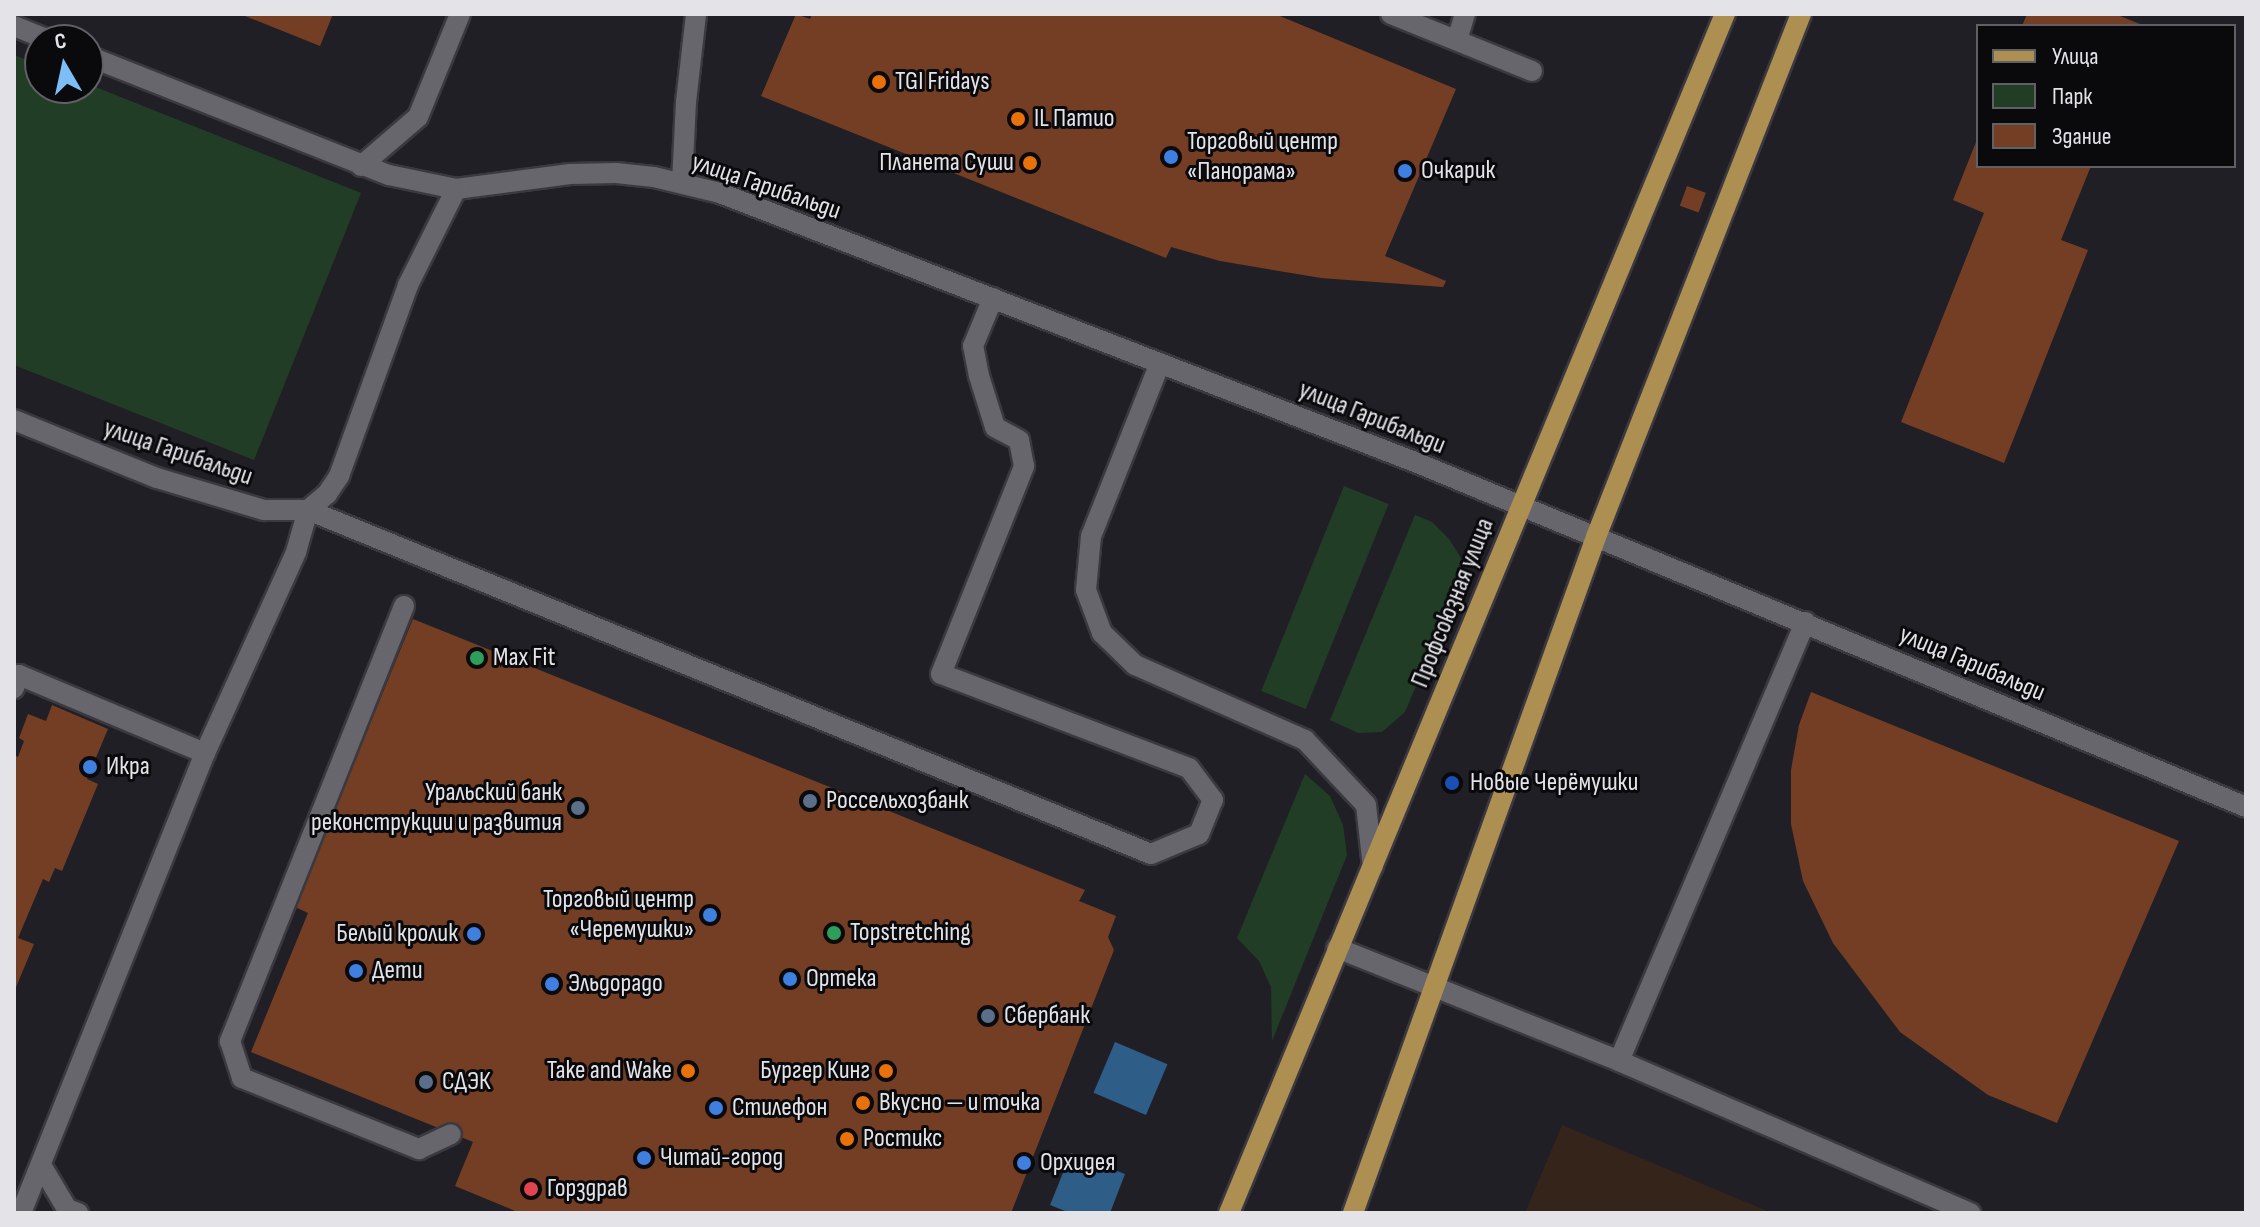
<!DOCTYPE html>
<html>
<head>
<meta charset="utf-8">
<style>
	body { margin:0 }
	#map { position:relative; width:2260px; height:1227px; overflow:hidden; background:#211f26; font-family:"Sofia Sans Condensed",sans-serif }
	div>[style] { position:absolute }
	.commercial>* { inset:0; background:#34241a }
	.green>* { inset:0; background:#223d26; transform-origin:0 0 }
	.water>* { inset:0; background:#2e5d87; transform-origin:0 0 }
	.building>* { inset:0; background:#743e24; transform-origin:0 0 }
	.roads { filter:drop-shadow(2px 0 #3b393f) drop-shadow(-2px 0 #3b393f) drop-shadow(0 2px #3b393f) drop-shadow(0 -2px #3b393f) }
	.minor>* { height:20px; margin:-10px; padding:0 10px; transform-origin:10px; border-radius:10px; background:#67666d }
	.major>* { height:20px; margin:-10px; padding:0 10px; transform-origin:10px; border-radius:10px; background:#ad8f52 }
	.dots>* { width:22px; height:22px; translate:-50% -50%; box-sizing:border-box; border:4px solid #0a0a0d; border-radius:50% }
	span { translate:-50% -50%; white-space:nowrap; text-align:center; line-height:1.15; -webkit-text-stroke:6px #0a0a0d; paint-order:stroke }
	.poi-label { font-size:26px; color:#e4e3e8 }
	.left { translate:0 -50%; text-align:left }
	.right { translate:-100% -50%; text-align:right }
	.street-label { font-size:26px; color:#e4e3e8 }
	.frame { position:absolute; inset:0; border:16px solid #e4e3e8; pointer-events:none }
	.legend { position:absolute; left:1976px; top:24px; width:260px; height:144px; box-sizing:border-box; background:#0a0a0d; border:2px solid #616165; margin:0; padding:10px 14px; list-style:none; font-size:24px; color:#e4e3e8 }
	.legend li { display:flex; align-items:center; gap:16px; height:40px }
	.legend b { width:40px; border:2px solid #616165 }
	.north { position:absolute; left:24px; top:24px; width:80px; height:80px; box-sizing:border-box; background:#0a0a0d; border:2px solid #616165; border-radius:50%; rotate:351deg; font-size:22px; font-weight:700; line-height:32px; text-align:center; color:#e4e3e8 }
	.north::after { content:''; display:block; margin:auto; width:28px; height:36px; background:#7dbef9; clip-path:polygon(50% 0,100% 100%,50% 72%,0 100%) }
</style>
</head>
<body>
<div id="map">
	<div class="commercial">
		<i style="clip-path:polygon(1562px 1125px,1772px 1213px,1525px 1213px)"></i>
	</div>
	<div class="green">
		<i style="clip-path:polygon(14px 55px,40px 65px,40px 88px,88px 88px,88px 84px,361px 193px,254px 460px,14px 365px)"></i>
		<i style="left:1344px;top:486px;width:48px;height:221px;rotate:22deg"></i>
		<i style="clip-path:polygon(1415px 515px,1432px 522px,1449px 539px,1461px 558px,1462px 578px,1405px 712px,1382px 732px,1358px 733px,1330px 720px)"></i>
		<i style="clip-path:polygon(1305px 774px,1330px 796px,1343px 825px,1347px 855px,1272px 1041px,1271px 987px,1259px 961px,1237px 938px)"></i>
	</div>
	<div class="water">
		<i style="left:1115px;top:1042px;width:57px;height:55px;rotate:23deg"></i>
		<i style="clip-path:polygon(1071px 1153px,1125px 1174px,1110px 1213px,1070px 1213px,1050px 1205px)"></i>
	</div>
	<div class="building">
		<i style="clip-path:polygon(240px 14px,333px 14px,320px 46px)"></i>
		<i style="clip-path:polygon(796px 14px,810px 19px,812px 14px,1275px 14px,1456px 89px,1385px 256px,1446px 281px,1443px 287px,1321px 278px,1220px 261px,1171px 247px,1166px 258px,761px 96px)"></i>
		<i style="clip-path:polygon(2027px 14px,2115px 14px,2145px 26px,2022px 26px)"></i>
		<i style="clip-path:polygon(1978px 137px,1978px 166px,2091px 166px,2061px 240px,2088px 250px,2004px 463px,1901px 422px,1984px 213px,1953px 200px)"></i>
		<i style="left:1687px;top:186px;width:20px;height:21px;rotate:20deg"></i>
		<i style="clip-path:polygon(413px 619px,1085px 890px,1079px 901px,1116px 916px,1108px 937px,1114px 950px,1011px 1213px,520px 1213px,455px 1186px,473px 1142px,251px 1052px,308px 913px,295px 907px)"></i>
		<i style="clip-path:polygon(1811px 692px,2179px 841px,2057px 1123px,1988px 1095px,1900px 1032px,1833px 943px,1803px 881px,1791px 824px,1791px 770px,1799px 725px)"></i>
		<i style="clip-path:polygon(52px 705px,108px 729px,87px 779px,98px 784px,62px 871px,55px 868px,49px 882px,43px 879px,18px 938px,34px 944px,14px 992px,14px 755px,18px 757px,24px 741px,19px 738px,28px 714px,46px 721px)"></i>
	</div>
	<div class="roads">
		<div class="minor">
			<i style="left:1391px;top:14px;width:152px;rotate:22deg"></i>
			<i style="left:14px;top:26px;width:38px;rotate:22deg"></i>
			<i style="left:1457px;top:40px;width:27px;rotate:-73deg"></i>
			<i style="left:88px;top:56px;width:324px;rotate:21.6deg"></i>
			<i style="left:389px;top:175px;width:68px;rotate:11.8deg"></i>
			<i style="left:456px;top:189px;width:115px;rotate:-7.5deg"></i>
			<i style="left:570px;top:174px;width:46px;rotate:-1.2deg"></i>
			<i style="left:616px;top:173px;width:38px;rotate:6deg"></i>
			<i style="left:654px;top:177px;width:68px;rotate:13.6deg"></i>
			<i style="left:720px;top:193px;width:751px;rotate:21.16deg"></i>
			<i style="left:1420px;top:464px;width:894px;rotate:22.55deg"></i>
			<i style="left:361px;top:166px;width:75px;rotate:-40.7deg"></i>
			<i style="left:418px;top:117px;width:111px;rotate:-67.8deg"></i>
			<i style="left:682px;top:183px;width:81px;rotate:-87.2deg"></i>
			<i style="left:686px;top:102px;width:89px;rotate:-83.5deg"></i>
			<i style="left:1160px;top:363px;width:186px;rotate:111.7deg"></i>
			<i style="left:1091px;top:536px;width:54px;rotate:95.3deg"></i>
			<i style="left:1086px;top:590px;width:46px;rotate:69.6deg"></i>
			<i style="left:1102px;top:633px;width:46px;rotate:44.1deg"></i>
			<i style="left:1135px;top:665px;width:186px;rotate:23.8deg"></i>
			<i style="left:1305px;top:740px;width:89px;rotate:46.8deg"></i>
			<i style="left:1366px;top:805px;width:62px;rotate:83.6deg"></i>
			<i style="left:14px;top:420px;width:154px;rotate:22.1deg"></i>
			<i style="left:157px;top:478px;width:112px;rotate:16.7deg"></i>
			<i style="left:264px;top:510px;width:44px"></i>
			<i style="left:308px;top:510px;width:25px;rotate:-40deg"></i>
			<i style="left:327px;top:494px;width:22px;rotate:-56deg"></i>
			<i style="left:339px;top:476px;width:203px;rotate:-70.1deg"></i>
			<i style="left:408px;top:285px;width:107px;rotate:-63.4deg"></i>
			<i style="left:308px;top:510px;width:910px;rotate:22.2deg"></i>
			<i style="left:1151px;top:854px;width:52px;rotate:-22.6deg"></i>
			<i style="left:1199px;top:834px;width:37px;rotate:-68deg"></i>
			<i style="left:1213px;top:800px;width:40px;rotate:-127deg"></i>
			<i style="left:1189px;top:768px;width:265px;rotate:-159.2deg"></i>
			<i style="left:941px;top:674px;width:224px;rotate:-68.2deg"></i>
			<i style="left:1024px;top:466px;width:26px;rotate:-101deg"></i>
			<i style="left:1019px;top:440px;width:27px;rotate:-152deg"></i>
			<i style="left:995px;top:427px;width:53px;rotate:-107.4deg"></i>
			<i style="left:979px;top:376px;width:31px;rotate:-101deg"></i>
			<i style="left:973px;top:346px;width:52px;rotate:-67.4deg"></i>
			<i style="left:404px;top:606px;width:469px;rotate:111.8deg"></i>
			<i style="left:230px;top:1041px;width:39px;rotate:72deg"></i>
			<i style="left:242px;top:1078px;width:191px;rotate:21.9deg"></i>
			<i style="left:419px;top:1149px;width:35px;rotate:-25deg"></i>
			<i style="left:14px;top:688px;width:14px;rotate:-69deg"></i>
			<i style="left:19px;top:675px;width:202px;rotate:22.8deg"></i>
			<i style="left:1337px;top:948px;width:304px;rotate:21.8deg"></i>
			<i style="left:1619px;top:1061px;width:383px;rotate:23.4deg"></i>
			<i style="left:1619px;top:1061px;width:477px;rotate:-67deg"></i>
			<i style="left:41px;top:1165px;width:51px;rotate:59.4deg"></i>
			<i style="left:67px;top:1209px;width:12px;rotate:20deg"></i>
			<i style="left:21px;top:1213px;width:495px;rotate:-68.2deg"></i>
			<i style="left:205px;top:753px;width:221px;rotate:-65.6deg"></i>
			<i style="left:296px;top:552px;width:44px;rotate:-74.1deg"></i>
		</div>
		<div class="major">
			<i style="left:1229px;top:1213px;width:1298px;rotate:-67.53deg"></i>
			<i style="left:1353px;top:1213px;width:718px;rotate:-70.23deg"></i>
			<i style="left:1596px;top:537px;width:562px;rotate:-68.6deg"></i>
		</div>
	</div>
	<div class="dots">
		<i style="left:879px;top:82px;background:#e8710a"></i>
		<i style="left:1018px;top:119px;background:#e8710a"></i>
		<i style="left:1171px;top:157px;background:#3f7fe0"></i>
		<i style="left:1030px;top:163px;background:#e8710a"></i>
		<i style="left:1405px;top:171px;background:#3f7fe0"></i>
		<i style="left:477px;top:658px;background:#2e9e5b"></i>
		<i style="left:90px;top:767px;background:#3f7fe0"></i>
		<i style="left:1452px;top:783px;background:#1a4fb4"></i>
		<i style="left:810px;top:801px;background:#5c6f8a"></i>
		<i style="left:578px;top:808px;background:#5c6f8a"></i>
		<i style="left:710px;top:915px;background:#3f7fe0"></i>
		<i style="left:834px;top:933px;background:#2e9e5b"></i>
		<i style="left:474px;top:934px;background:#3f7fe0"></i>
		<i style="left:356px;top:971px;background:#3f7fe0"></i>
		<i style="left:790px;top:979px;background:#3f7fe0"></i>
		<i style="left:552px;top:984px;background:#3f7fe0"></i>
		<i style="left:988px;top:1016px;background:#5c6f8a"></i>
		<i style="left:688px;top:1071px;background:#e8710a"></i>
		<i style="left:886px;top:1071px;background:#e8710a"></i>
		<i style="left:426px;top:1082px;background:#5c6f8a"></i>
		<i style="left:863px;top:1103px;background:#e8710a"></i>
		<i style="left:716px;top:1108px;background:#3f7fe0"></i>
		<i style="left:847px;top:1139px;background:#e8710a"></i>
		<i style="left:644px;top:1158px;background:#3f7fe0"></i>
		<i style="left:1024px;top:1163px;background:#3f7fe0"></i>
		<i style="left:531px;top:1189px;background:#e0444e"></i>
	</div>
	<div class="poi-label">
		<span class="left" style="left:895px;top:82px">TGI Fridays</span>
		<span class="left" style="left:1034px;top:119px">IL Патио</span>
		<span class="left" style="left:1187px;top:157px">Торговый центр<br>«Панорама»</span>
		<span class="right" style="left:1014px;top:163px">Планета Суши</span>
		<span class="left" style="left:1421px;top:171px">Очкарик</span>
		<span class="left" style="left:493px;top:658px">Max Fit</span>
		<span class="left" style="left:106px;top:767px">Икра</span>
		<span class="left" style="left:1470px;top:783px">Новые Черёмушки</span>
		<span class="right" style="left:562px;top:808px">Уральский банк<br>реконструкции и развития</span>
		<span class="left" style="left:826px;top:801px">Россельхозбанк</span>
		<span class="right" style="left:694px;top:915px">Торговый центр<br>«Черемушки»</span>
		<span class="left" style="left:850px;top:933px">Topstretching</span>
		<span class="right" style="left:458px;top:934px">Белый кролик</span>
		<span class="left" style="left:372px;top:971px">Дети</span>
		<span class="left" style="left:806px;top:979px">Ортека</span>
		<span class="left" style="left:568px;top:984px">Эльдорадо</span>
		<span class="left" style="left:1004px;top:1016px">Сбербанк</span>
		<span class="right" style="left:672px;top:1071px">Take and Wake</span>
		<span class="right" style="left:870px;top:1071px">Бургер Кинг</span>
		<span class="left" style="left:442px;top:1082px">СДЭК</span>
		<span class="left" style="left:879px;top:1103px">Вкусно — и точка</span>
		<span class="left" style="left:732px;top:1108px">Стилефон</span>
		<span class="left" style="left:863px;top:1139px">Ростикс</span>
		<span class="left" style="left:660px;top:1158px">Читай-город</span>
		<span class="left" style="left:1040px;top:1163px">Орхидея</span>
		<span class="left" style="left:547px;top:1189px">Горздрав</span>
	</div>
	<div class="street-label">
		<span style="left:766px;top:187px;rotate:19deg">улица Гарибальди</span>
		<span style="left:1372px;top:418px;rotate:22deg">улица Гарибальди</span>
		<span style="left:178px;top:453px;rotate:19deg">улица Гарибальди</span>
		<span style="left:1453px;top:603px;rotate:-68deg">Профсоюзная улица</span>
		<span style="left:1972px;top:664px;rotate:23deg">улица Гарибальди</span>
	</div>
	<div class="frame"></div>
	<ul class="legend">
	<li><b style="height:10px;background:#ad8f52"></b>Улица</li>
	<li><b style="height:22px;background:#223d26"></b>Парк</li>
	<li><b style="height:22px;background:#743e24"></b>Здание</li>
	</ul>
	<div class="north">С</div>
</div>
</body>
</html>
